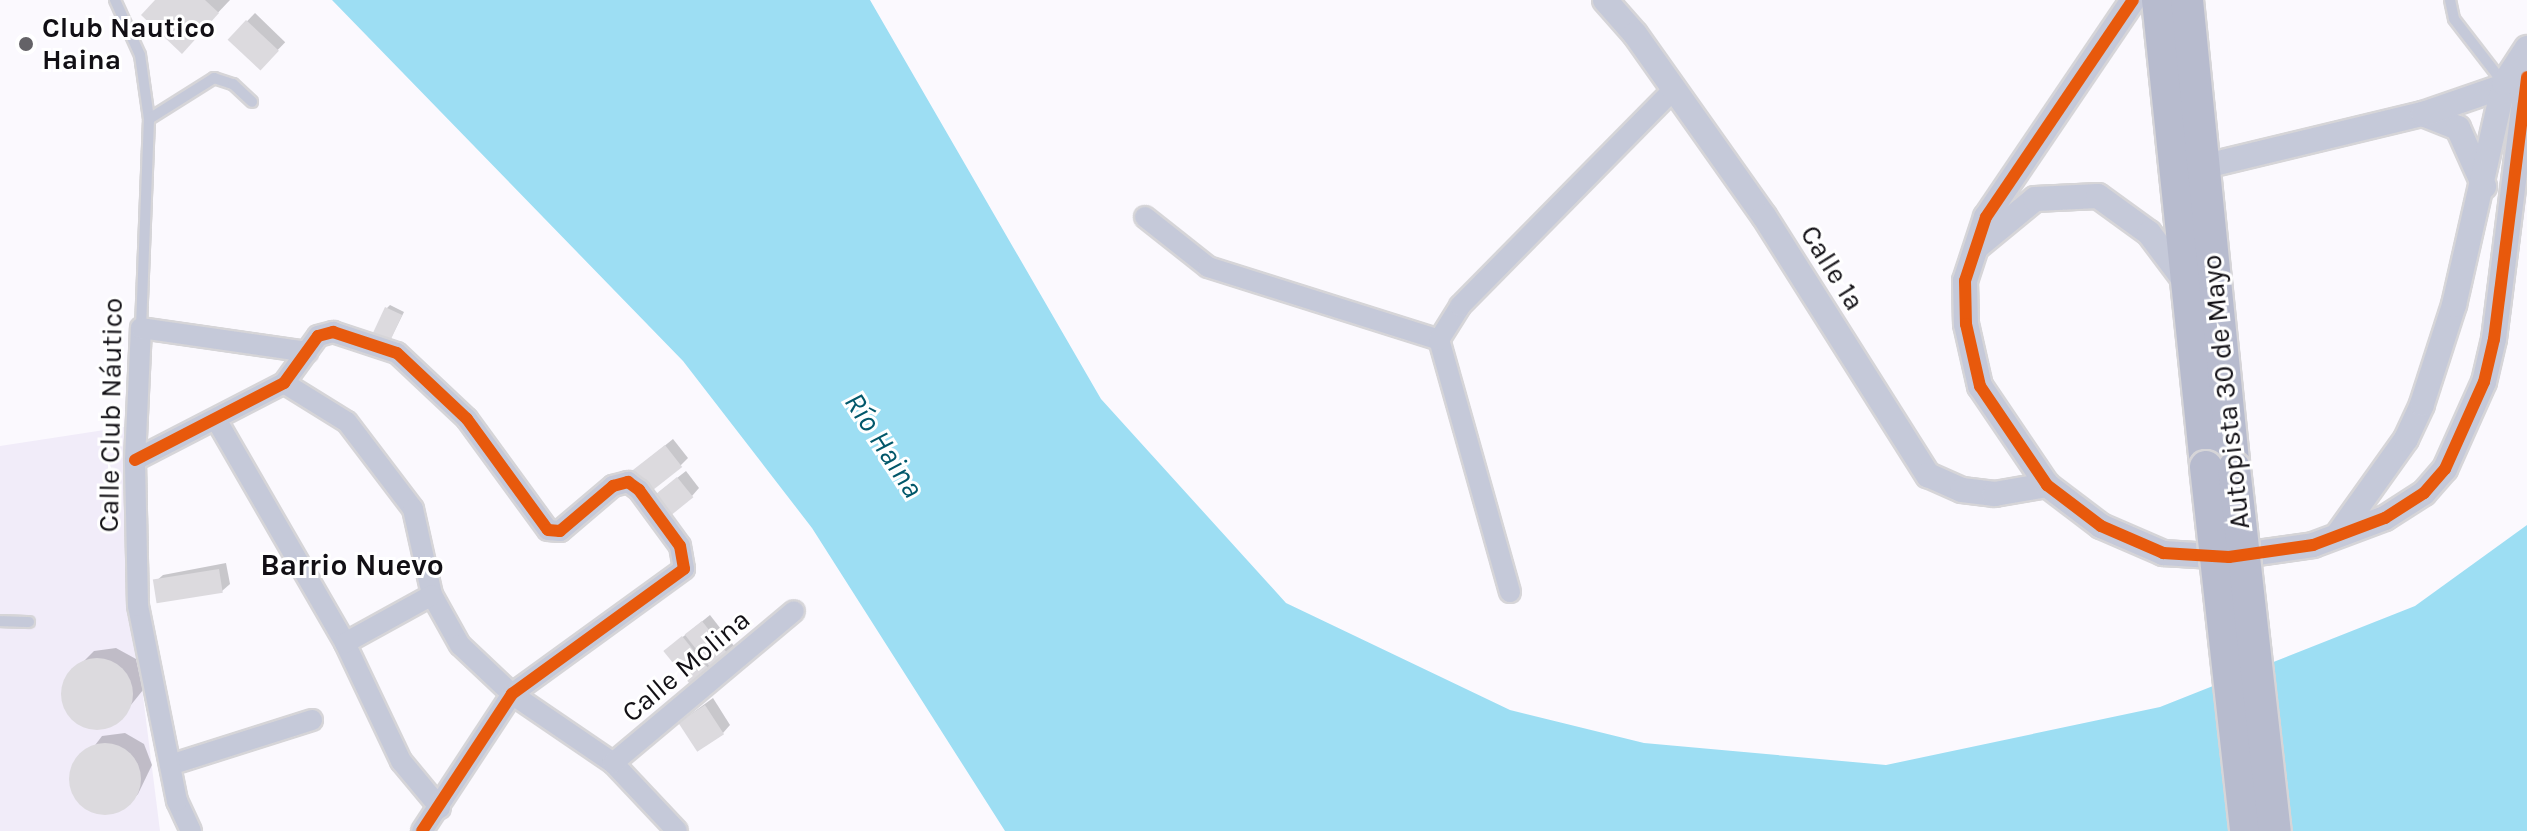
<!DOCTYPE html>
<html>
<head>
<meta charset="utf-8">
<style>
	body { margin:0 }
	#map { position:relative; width:2527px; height:831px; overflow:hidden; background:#fbf9fe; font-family:Karla,sans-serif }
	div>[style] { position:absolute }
	.built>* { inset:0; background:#f1ecf9 }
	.water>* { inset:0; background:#9ddef3 }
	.shadow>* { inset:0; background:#0003; transform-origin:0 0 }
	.building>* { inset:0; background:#dcdade; transform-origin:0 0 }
	.round { border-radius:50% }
	.roads { filter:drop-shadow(2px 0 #d6d5d8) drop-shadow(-2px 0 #d6d5d8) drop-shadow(0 2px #d6d5d8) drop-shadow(0 -2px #d6d5d8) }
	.service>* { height:10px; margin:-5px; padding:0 5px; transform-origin:5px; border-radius:5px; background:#c5c9d9 }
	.minor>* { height:20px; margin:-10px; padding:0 10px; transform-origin:10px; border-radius:10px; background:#c5c9d9 }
	.tertiary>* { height:24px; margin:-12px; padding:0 12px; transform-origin:12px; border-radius:12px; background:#c5c9d9 }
	.trunk>* { height:32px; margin:-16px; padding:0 16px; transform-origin:16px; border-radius:16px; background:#b7bbce }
	.bridges { filter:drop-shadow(2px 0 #d6d5d8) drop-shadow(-2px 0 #d6d5d8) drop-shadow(0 2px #d6d5d8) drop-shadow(0 -2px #d6d5d8) }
	.trunk-bridge>* { height:32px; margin:-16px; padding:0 16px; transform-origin:16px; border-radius:16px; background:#b7bbce }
	.cycleway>* { height:12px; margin:-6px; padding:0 6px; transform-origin:6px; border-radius:6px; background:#e8590c }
	.dots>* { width:22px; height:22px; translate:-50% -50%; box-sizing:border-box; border:4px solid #fff; border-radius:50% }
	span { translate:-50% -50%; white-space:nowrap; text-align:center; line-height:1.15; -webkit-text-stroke:6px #fff; paint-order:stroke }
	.poi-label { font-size:28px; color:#121015; font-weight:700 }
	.left { translate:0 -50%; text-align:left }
	.street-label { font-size:28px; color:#121015 }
	.water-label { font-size:30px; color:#01576a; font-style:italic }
	.neighbourhood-label { font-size:30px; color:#121015; font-weight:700 }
</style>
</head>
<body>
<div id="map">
	<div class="built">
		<i style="clip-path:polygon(124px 427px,128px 577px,160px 831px,0 831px,0 446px)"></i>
	</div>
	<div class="water">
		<i style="clip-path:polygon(332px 0,870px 0,1101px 399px,1286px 603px,1510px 710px,1644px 743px,1886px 765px,2160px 707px,2415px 606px,2527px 525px,2527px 831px,1005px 831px,812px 528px,683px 361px)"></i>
	</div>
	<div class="shadow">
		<i style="clip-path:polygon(158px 0,230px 0,193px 39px)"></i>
		<i style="left:255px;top:13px;width:42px;height:36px;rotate:44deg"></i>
		<i style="clip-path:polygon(390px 305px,404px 312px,389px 342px,387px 308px)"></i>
		<i style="clip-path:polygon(673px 439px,688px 458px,680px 466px,631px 473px)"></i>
		<i style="clip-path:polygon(686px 471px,699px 488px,692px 496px,659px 492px)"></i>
		<i style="clip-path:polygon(226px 563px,230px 584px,222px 591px,155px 582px,163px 575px)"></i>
		<i style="clip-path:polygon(710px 615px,738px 651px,693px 686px,674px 644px)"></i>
		<i style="clip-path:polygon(116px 648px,136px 659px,143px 690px,118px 721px,97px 728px,69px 713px,63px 691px,65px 680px,94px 651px)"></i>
		<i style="clip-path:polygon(713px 698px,730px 725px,723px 733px,680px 722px)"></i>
		<i style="clip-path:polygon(125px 733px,144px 744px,152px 765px,138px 794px,126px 807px,105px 814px,77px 799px,71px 777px,102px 736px)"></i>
	</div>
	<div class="building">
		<i style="clip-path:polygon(155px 0,205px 0,219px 13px,182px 54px,141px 15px)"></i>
		<i style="left:246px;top:20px;width:45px;height:27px;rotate:43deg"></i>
		<i style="left:385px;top:307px;width:19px;height:33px;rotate:25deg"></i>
		<i style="left:665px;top:445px;width:28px;height:46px;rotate:52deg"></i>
		<i style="left:677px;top:477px;width:26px;height:36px;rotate:51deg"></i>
		<i style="left:219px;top:569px;width:24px;height:67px;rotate:81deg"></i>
		<i style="left:702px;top:621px;width:49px;height:22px;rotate:52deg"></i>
		<i style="left:682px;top:636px;width:48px;height:24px;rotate:51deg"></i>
		<i class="round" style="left:61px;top:658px;width:72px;height:72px"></i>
		<i style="left:705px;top:705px;width:35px;height:32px;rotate:57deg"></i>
		<i class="round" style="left:69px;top:743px;width:72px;height:72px"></i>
	</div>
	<div class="roads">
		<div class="service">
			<i style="left:115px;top:0;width:60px;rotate:65.6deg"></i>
			<i style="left:140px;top:55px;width:65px;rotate:82deg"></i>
			<i style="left:149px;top:119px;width:209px;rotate:92.2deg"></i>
			<i style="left:2450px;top:0;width:19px;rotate:78deg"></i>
			<i style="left:2454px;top:19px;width:78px;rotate:52.3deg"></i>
			<i style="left:149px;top:119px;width:77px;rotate:-32.2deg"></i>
			<i style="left:214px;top:78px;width:20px;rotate:18deg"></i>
			<i style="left:233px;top:84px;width:26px;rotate:43deg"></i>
			<i style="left:0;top:621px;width:29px;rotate:2deg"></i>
		</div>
		<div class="minor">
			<i style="left:1145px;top:217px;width:80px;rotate:38.4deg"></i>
			<i style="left:1208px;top:267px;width:242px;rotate:17.5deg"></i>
			<i style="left:284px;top:383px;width:74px;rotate:31.8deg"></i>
			<i style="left:347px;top:422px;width:109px;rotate:52.8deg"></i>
			<i style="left:413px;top:509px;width:88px;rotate:77.5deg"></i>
			<i style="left:432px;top:595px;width:57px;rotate:60.8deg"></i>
			<i style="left:460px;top:645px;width:71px;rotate:43.3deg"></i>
			<i style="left:512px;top:694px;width:122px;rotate:34.3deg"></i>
			<i style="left:613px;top:763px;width:93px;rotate:46.7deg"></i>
			<i style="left:217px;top:421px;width:256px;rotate:60deg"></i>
			<i style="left:345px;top:643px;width:131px;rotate:64.6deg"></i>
			<i style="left:401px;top:761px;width:61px;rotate:50.3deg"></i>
			<i style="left:135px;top:460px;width:168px;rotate:-27.3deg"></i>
			<i style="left:284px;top:383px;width:58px;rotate:-54.1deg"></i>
			<i style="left:318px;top:336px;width:16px;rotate:-15deg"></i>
			<i style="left:333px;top:332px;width:67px;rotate:18.2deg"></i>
			<i style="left:397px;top:353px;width:96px;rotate:43.3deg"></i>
			<i style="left:467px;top:419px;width:137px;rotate:53.9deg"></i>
			<i style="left:548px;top:530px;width:12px;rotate:5deg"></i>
			<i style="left:560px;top:531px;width:70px;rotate:-40.3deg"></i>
			<i style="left:613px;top:486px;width:16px;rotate:-15deg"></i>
			<i style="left:628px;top:482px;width:14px;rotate:36deg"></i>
			<i style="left:639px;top:490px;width:69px;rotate:53.8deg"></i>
			<i style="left:680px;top:546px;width:23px;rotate:80deg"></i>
			<i style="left:684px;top:569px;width:213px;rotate:144deg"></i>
			<i style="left:512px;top:694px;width:164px;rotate:123.3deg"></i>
			<i style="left:1510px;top:592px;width:262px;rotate:-105.7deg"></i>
			<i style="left:1439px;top:340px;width:40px;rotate:-58deg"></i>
			<i style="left:1460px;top:306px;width:305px;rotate:-45.4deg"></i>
			<i style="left:345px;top:643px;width:99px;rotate:-28.9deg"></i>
			<i style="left:613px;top:763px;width:236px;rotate:-40deg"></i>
			<i style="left:170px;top:765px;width:149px;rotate:-17.6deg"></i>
			<i style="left:191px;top:831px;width:33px;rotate:-115deg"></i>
			<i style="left:177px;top:801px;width:199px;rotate:-101.3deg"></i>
			<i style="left:138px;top:606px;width:146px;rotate:-91.2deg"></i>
			<i style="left:135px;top:460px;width:132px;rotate:-87.4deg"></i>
			<i style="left:141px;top:328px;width:168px;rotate:8.2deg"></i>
		</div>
		<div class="tertiary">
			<i style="left:1605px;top:0;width:45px;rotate:48.6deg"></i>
			<i style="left:1635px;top:34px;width:223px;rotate:54.7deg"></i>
			<i style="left:1764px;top:216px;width:307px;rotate:57.7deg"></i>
			<i style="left:1928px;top:475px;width:37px;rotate:24deg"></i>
			<i style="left:1962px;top:490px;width:33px;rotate:7deg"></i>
			<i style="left:1995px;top:494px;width:53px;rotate:-9.8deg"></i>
			<i style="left:2133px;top:0;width:262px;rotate:124.1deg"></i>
			<i style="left:1986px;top:217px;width:67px;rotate:108.2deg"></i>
			<i style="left:1965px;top:281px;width:43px;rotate:88.7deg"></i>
			<i style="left:1966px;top:324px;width:64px;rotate:77.3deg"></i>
			<i style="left:1980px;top:386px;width:120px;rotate:55.9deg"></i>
			<i style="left:2047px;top:485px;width:68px;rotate:37.2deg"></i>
			<i style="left:2101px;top:526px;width:68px;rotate:23.5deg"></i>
			<i style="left:2163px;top:553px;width:66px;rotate:3.5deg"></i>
			<i style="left:2229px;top:557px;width:85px;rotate:-8.1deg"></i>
			<i style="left:2313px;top:545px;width:77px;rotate:-20.6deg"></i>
			<i style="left:2385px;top:518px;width:46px;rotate:-32.7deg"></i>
			<i style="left:2424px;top:493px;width:32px;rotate:-49deg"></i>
			<i style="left:2445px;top:469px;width:95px;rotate:-65.9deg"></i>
			<i style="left:2484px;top:382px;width:44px;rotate:-76.9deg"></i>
			<i style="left:2494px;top:339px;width:264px;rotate:-82.8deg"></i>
			<i style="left:2423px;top:114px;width:38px;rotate:22deg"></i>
			<i style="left:2458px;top:128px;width:64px;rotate:65.9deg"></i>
			<i style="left:2189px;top:170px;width:241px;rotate:-13.5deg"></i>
			<i style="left:2423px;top:114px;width:98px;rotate:-19deg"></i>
			<i style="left:1978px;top:246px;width:74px;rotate:-39.5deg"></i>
			<i style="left:2035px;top:199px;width:63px;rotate:-2.7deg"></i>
			<i style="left:2098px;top:196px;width:63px;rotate:36deg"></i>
			<i style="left:2149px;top:233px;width:60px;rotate:53.1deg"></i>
			<i style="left:2339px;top:533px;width:115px;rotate:-54.5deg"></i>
			<i style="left:2406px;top:439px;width:38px;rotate:-65deg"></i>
			<i style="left:2422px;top:404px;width:104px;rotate:-72.1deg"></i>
			<i style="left:2454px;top:305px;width:228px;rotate:-77.3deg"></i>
			<i style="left:2504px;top:83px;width:42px;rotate:-56.7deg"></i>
		</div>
		<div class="trunk">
			<i style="left:2158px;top:0;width:469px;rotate:84.1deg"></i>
			<i style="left:2187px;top:0;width:470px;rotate:84.3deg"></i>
		</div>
	</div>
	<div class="bridges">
		<div class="trunk-bridge">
			<i style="left:2206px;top:467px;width:366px;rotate:83.7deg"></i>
			<i style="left:2234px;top:468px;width:365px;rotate:83.6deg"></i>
		</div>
	</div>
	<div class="cycleway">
		<i style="left:2133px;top:0;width:262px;rotate:124.1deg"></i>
		<i style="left:1986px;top:217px;width:67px;rotate:108.2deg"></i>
		<i style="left:1965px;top:281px;width:43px;rotate:88.7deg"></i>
		<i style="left:1966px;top:324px;width:64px;rotate:77.3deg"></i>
		<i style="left:1980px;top:386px;width:120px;rotate:55.9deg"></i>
		<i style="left:2047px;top:485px;width:68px;rotate:37.2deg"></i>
		<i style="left:2101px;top:526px;width:68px;rotate:23.5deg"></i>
		<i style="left:2163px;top:553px;width:66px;rotate:3.5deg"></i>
		<i style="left:2229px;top:557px;width:85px;rotate:-8.1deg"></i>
		<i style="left:2313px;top:545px;width:77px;rotate:-20.6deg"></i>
		<i style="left:2385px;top:518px;width:46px;rotate:-32.7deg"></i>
		<i style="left:2424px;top:493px;width:32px;rotate:-49deg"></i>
		<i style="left:2445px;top:469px;width:95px;rotate:-65.9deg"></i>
		<i style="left:2484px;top:382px;width:44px;rotate:-76.9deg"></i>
		<i style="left:2494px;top:339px;width:264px;rotate:-82.8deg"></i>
		<i style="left:135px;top:460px;width:168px;rotate:-27.3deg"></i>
		<i style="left:284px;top:383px;width:58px;rotate:-54.1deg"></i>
		<i style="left:318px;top:336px;width:16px;rotate:-15deg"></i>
		<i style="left:333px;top:332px;width:67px;rotate:18.2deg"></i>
		<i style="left:397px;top:353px;width:96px;rotate:43.3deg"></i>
		<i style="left:467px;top:419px;width:137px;rotate:53.9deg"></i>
		<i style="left:548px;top:530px;width:12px;rotate:5deg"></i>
		<i style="left:560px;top:531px;width:70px;rotate:-40.3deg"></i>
		<i style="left:613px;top:486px;width:16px;rotate:-15deg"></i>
		<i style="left:628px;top:482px;width:14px;rotate:36deg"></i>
		<i style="left:639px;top:490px;width:69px;rotate:53.8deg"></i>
		<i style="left:680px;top:546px;width:23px;rotate:80deg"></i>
		<i style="left:684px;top:569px;width:213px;rotate:144deg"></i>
		<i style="left:512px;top:694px;width:164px;rotate:123.3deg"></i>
	</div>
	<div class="dots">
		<i style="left:26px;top:44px;background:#646267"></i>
	</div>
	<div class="poi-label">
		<span class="left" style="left:42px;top:44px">Club Nautico<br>Haina</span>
	</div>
	<div class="street-label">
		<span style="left:1832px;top:268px;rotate:58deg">Calle 1a</span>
		<span style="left:2226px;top:392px;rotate:-96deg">Autopista 30 de Mayo</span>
		<span style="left:111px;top:415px;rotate:-89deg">Calle Club Náutico</span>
		<span style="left:686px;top:666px;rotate:-40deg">Calle Molina</span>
	</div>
	<div class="water-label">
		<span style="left:884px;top:445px;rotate:57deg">Río Haina</span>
	</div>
	<div class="neighbourhood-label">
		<span style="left:352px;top:565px">Barrio Nuevo</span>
	</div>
</div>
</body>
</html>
